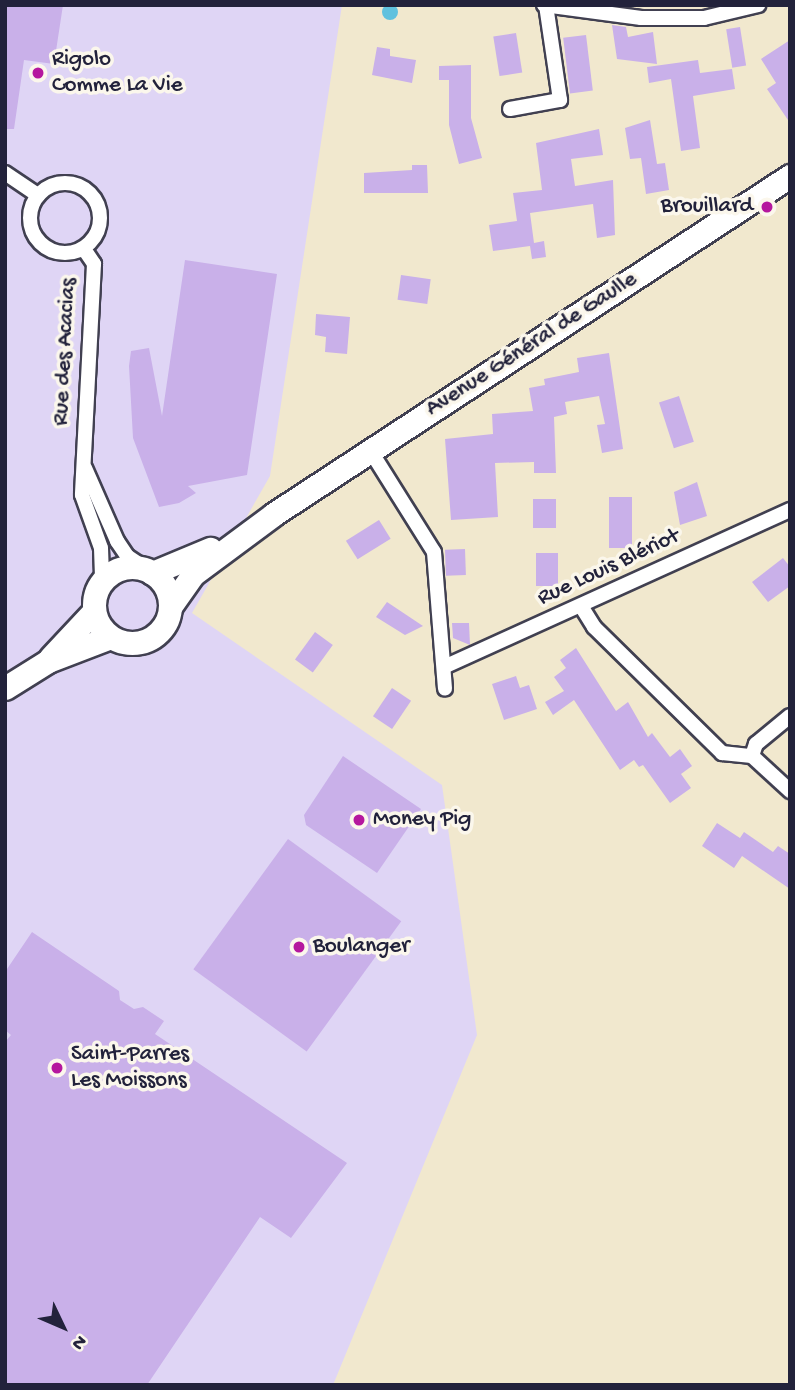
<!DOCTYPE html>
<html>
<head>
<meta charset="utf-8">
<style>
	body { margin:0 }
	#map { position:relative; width:795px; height:1390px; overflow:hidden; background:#f1e8ce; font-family:"Gochi Hand",sans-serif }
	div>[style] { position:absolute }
	.built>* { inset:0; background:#dfd5f5 }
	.water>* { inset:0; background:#60c1de }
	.round { border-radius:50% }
	.building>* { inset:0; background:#c9b0e9; transform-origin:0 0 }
	.roads { filter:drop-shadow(2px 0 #414051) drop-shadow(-2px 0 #414051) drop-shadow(0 2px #414051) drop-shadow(0 -2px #414051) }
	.minor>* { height:14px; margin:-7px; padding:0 7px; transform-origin:7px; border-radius:7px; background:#fff }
	.minor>.ring { margin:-7px; padding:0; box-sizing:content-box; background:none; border:14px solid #fff; border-radius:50% }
	.primary>* { height:23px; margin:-11.5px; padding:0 11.5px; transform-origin:11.5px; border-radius:11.5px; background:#fff }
	.primary>.ring { margin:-11.5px; padding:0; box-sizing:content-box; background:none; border:23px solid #fff; border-radius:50% }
	.dots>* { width:19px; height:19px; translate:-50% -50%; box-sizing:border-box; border:4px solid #fbf7ec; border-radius:50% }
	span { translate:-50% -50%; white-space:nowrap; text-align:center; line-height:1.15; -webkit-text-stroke:7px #fbf7ec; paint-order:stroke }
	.poi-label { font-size:23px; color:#22223b }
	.left { translate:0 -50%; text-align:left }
	.right { translate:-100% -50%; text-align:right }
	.street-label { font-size:23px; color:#22223b }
	.frame { position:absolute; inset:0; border:7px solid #22223b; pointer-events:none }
	.north { position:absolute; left:28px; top:1292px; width:70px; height:70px; -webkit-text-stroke:5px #fbf7ec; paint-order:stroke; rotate:134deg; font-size:19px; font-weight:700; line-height:28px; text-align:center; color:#22223b }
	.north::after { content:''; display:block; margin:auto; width:24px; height:32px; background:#22223b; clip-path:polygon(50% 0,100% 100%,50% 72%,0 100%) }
</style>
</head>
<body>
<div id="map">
	<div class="built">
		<i style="clip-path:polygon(5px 5px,342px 5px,270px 476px,192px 613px,442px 785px,477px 1035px,333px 1385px,5px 1385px)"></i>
	</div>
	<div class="water">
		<i class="round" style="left:382px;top:4px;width:16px;height:16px"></i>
	</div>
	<div class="building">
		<i style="clip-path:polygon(5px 5px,63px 5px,54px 64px,24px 60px,14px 129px,5px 129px)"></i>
		<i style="clip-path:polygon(612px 25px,626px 27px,628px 37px,653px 32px,657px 64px,617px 59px)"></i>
		<i style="left:740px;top:27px;width:39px;height:14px;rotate:81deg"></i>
		<i style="left:516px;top:33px;width:40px;height:23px;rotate:81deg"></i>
		<i style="left:586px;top:35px;width:56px;height:23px;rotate:83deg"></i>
		<i style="clip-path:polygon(790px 40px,790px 123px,767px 89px,776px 83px,761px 59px)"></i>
		<i style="clip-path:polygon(377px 47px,390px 49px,390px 56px,416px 60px,412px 83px,372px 75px)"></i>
		<i style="clip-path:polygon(698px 60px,700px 73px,732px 69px,735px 89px,693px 96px,700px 148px,681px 151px,671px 79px,649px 83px,647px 67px)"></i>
		<i style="clip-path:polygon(471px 65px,471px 118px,482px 158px,459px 164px,449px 125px,449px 80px,439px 80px,439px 66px)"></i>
		<i style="clip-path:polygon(650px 120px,657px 164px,665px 163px,669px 190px,646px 194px,641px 158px,630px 159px,625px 128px)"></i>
		<i style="clip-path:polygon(599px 129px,603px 155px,571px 159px,575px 186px,613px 180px,615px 235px,597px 238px,593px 204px,530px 213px,534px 243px,544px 241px,546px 257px,532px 259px,530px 246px,493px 251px,489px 225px,517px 221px,513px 193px,542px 190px,536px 143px)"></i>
		<i style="clip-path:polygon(412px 165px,427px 165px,428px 193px,364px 193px,364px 173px,412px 170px)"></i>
		<i style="clip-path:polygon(185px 260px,277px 274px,247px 475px,188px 486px,196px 493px,179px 503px,159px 507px,133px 438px,129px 366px,131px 351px,149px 348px,162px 416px)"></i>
		<i style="left:401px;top:275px;width:30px;height:25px;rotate:8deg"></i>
		<i style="clip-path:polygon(316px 314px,350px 317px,347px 354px,325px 352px,326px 337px,315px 335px)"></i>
		<i style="clip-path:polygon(609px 353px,623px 449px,602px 453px,597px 425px,605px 424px,599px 396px,565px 402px,567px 414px,554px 417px,556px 473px,534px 473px,534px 462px,495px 463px,498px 517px,451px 520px,445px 439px,493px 434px,492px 414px,533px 411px,529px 388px,545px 385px,544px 379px,579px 372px,577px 358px)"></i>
		<i style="left:679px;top:396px;width:48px;height:21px;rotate:72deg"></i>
		<i style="clip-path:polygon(697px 482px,707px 516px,680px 525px,674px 492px)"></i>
		<i style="left:609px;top:497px;width:23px;height:51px"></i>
		<i style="left:533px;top:499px;width:23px;height:29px"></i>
		<i style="left:379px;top:520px;width:22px;height:39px;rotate:58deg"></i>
		<i style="left:465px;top:549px;width:26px;height:20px;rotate:88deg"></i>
		<i style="left:536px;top:553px;width:22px;height:33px"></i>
		<i style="clip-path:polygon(783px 558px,790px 567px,790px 586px,768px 602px,752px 582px)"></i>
		<i style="clip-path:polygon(387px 602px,423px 626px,405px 635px,376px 617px)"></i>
		<i style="clip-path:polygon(452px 623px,469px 623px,470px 645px,453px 638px)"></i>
		<i style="left:315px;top:632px;width:22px;height:34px;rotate:36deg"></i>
		<i style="clip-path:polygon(576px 648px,616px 711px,628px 702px,648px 737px,652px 733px,670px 757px,680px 749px,692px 766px,681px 774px,691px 788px,670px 803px,643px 765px,639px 767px,634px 760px,620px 770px,574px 700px,553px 715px,545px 702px,564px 691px,554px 677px,566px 668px,560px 660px)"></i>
		<i style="clip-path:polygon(516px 676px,520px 688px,529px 685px,537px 709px,504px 720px,492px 684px)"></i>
		<i style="left:392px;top:688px;width:23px;height:34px;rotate:34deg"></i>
		<i style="clip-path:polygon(343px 756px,421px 809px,377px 873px,306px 825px,304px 815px)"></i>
		<i style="clip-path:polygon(717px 823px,740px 838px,744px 832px,773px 852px,778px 846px,790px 854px,790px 889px,742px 856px,734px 868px,702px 846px)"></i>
		<i style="left:288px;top:839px;width:140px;height:161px;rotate:36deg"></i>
		<i style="clip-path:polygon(32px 932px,119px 991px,120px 1000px,134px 1009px,143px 1007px,164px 1021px,155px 1034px,347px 1163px,291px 1238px,260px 1217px,147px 1385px,5px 1385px,5px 1042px,11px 1035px,5px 1030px,5px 972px)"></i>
	</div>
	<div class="roads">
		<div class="minor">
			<i style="left:544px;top:5px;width:98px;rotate:7.6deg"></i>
			<i style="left:641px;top:18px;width:63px"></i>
			<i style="left:704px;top:18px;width:56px;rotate:-13.5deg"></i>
			<i style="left:510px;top:109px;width:51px;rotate:-10.2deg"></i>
			<i style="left:560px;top:100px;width:96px;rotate:-98.4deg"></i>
			<i style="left:5px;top:173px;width:40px;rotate:34deg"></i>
			<i class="ring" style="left:30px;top:183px;width:56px;height:56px"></i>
			<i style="left:84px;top:249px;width:18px;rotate:56deg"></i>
			<i style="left:94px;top:264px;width:231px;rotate:93deg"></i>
			<i style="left:82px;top:495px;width:56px;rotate:70.3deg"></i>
			<i style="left:101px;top:548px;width:33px;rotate:88deg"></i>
			<i style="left:370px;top:450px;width:120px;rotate:57.9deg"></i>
			<i style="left:434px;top:552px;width:137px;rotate:85.4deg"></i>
			<i style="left:85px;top:468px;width:80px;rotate:66.3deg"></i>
			<i style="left:117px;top:541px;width:18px;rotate:56deg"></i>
			<i style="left:127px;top:556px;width:23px;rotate:34deg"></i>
			<i style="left:581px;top:606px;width:25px;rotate:58deg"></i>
			<i style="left:594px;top:627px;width:180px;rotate:44.5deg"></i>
			<i style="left:722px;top:753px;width:30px;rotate:6deg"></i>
			<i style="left:446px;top:666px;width:378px;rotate:-24.4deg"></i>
			<i style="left:752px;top:756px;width:13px;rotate:-72deg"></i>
			<i style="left:756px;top:744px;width:44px;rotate:-39.5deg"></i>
			<i style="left:752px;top:756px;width:52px;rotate:42.6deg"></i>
		</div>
		<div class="primary">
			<i class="ring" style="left:94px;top:567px;width:53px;height:53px"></i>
			<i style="left:152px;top:573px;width:63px;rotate:-22.5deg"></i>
			<i style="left:170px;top:607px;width:39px;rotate:-55deg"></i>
			<i style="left:192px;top:575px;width:102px;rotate:-36.6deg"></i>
			<i style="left:274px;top:514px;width:617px;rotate:-33.23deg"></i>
			<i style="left:51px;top:657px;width:63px;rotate:-46.9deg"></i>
			<i style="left:5px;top:688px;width:51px;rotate:-32.1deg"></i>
			<i style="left:48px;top:661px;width:67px;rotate:-20.9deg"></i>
		</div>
	</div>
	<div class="dots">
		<i style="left:38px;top:73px;background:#b5179e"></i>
		<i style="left:767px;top:207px;background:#b5179e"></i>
		<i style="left:359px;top:820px;background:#b5179e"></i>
		<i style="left:299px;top:947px;background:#b5179e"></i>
		<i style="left:57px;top:1068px;background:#b5179e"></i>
	</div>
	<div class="poi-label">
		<span class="left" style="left:52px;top:73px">Rigolo<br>Comme La Vie</span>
		<span class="right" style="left:753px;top:207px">Brouillard</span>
		<span class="left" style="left:373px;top:820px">Money Pig</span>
		<span class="left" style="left:313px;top:947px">Boulanger</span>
		<span class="left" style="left:71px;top:1068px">Saint-Parres<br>Les Moissons</span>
	</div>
	<div class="street-label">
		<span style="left:532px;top:345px;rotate:-33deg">Avenue Général de Gaulle</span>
		<span style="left:66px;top:352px;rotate:-87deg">Rue des Acacias</span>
		<span style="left:609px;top:568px;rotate:-25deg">Rue Louis Blériot</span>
	</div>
	<div class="frame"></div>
	<div class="north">N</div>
</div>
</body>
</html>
